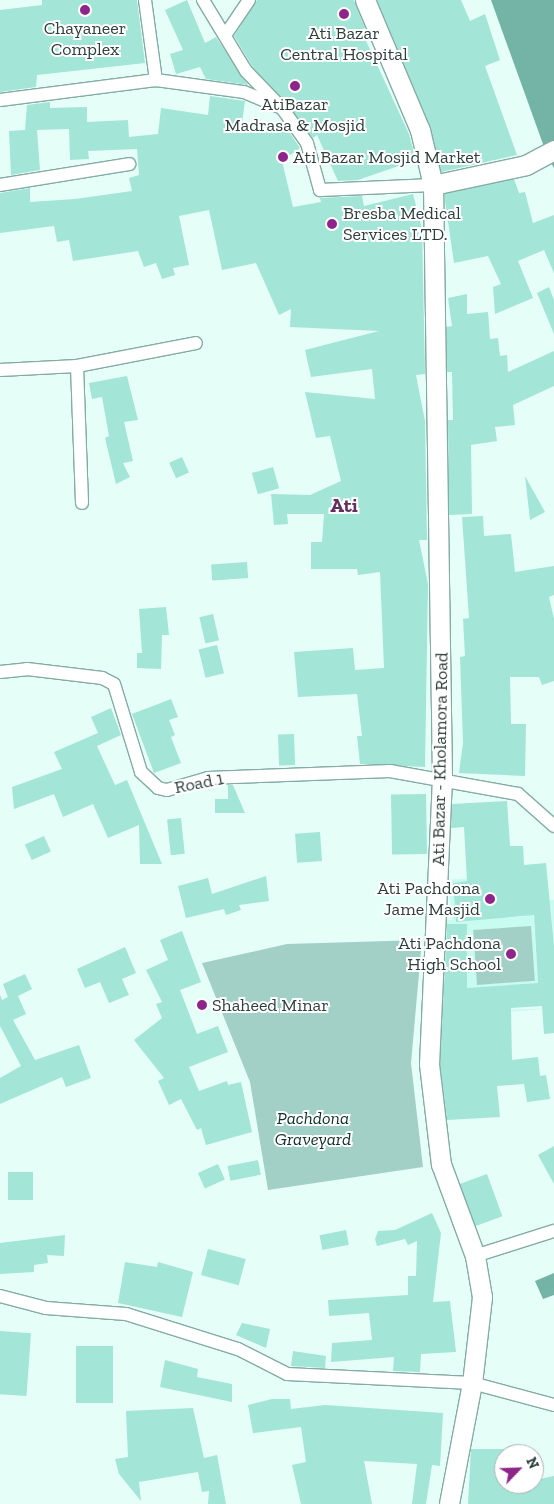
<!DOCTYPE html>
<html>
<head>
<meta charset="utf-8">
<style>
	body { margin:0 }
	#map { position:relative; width:554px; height:1504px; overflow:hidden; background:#e5fef8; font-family:"Zilla Slab",serif }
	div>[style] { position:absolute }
	.built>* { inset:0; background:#c8fcf0 }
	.green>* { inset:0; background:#a3d0c6; transform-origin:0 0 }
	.water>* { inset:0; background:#74b4a7 }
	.building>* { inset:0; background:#a3e5d7; transform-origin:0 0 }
	.roads { filter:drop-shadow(1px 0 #84aca3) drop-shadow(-1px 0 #84aca3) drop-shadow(0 1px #84aca3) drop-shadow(0 -1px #84aca3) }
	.minor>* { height:12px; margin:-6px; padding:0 6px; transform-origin:6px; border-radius:6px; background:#fff }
	.secondary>* { height:19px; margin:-9.5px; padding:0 9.5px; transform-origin:9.5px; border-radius:9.5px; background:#fff }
	.dots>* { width:14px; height:14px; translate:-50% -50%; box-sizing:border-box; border:2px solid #fff; border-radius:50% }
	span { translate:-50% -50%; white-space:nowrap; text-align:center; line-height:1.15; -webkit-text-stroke:4px #fff; paint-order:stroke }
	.poi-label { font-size:18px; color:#2e3f3b }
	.left { translate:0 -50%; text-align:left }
	.right { translate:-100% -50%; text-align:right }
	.street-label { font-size:18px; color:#2e3f3b }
	.park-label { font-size:18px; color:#11312b; font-style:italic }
	.quarter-label { font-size:20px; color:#612e5e; font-weight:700 }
	.north { position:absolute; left:494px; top:1444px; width:50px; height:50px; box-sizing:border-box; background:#fff; border:1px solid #abb2b1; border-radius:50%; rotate:66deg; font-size:14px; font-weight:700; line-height:20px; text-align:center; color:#2e3f3b }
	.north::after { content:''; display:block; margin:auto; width:18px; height:22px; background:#8d258a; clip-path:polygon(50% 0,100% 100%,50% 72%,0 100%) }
</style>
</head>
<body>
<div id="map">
	<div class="built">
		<i style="clip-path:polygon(evenodd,525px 873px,528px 900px,554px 900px,554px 946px,551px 908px,533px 909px,538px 983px,440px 990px,441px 1012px,554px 1008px,439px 1018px,439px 921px,452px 920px,448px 880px,525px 873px,514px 878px,523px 882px,526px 916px,456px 922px,453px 883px,514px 878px,525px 873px,441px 924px,467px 925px,467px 983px,440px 983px,441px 924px)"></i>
	</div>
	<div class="green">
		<i style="left:531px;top:926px;width:55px;height:58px;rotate:86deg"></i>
		<i style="clip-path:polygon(422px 940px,411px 1063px,423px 1167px,268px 1190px,250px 1082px,202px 963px,287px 944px)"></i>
	</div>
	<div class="water">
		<i style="clip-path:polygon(491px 0,554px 0,554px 168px,548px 158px)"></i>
		<i style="clip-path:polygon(554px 1273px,554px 1295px,543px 1299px,535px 1281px)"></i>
	</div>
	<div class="building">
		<i style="clip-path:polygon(42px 0,137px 0,145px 63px,37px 75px,36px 87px,0 92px,0 10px,42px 5px)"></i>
		<i style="clip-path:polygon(187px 0,205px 43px,216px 37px,248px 85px,206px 79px,200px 67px,176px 74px,170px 54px,183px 50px,165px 10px)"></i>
		<i style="clip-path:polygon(257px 0,354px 0,365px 28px,361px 30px,409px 134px,416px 160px,358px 180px,338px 181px,317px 135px,313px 138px,252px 66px,234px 36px)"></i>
		<i style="clip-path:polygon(377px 0,461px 0,470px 21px,485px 14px,500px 60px,485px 66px,517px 155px,441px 172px,430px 126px)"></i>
		<i style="clip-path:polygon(210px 96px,245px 101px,241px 130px,283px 123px,300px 148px,282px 161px,293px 207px,321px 202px,320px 198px,362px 196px,364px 206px,413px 194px,422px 229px,425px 374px,416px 375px,425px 421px,427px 540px,419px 540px,428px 584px,425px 767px,360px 764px,357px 736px,362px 736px,357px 694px,298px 697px,294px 652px,353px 648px,355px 670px,384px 668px,380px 572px,358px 575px,357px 569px,311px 569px,311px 542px,322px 542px,324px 514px,287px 514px,288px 524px,274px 525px,271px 494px,310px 495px,341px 481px,330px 436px,316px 438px,305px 392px,375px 399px,372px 369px,311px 377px,305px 350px,379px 331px,290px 327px,291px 309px,279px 315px,256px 263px,222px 270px,209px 210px,179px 216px,189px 265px,173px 268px,175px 275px,162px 279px,156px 263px,144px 267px,138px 251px,73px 261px,69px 240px,57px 242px,54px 226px,0 233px,0 193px,30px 188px,30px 202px,75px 199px,132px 191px,129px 178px,139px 175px,137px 149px,88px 151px,89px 159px,70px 160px,69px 129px,37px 130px,40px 170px,11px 175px,9px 131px,25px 130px,27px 105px,50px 102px,50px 108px,87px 107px,87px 122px,128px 120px,129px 137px,158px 134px,161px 108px,208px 115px)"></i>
		<i style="clip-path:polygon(514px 179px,519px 193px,525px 192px,533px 223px,554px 215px,554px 273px,544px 250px,518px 261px,533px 298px,495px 314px,493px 287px,501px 284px,488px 256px,454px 263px,444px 194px)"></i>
		<i style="clip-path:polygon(549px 287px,554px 300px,554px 334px,537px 293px)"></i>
		<i style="clip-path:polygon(467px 294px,467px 314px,488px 312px,490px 339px,498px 338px,500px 356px,507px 355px,508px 372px,554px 351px,554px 386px,513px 405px,515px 425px,495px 427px,497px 441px,471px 445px,472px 514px,449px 515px,448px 420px,453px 420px,452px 372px,447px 372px,446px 327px,452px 326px,448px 298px)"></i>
		<i style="clip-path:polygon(127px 376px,138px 420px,124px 422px,133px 461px,123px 463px,130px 477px,116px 484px,105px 438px,109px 436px,102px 397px,92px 399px,89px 383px)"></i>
		<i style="left:182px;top:457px;width:17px;height:14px;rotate:66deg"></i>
		<i style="left:273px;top:467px;width:22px;height:22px;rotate:74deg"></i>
		<i style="clip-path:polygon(525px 476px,545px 512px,530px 520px)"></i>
		<i style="clip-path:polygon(483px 516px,484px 536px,511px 534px,515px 572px,554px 566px,554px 595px,549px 597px,554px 619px,554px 681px,542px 685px,539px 677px,510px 677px,511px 724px,526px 724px,525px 776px,459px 773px,463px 743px,460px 657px,465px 656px,463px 619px,469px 618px,462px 517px)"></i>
		<i style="left:247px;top:562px;width:16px;height:36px;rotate:86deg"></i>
		<i style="clip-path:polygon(166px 607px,169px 635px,162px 635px,161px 669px,137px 668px,137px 653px,142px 653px,139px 609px)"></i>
		<i style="left:213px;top:614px;width:27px;height:14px;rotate:77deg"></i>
		<i style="left:217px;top:645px;width:29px;height:19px;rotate:76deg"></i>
		<i style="clip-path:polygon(171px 699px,178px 717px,169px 720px,175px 735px,171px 737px,181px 763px,154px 773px,132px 714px)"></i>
		<i style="clip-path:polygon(111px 708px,121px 735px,97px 746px,115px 785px,127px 780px,162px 864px,140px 864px,139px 825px,108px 838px,93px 804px,63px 817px,54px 794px,14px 809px,12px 787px,62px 769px,54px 752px,98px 733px,91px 717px)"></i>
		<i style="left:294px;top:734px;width:31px;height:16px;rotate:88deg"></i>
		<i style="clip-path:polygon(228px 785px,233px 785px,245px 813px,215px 813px,215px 799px,228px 799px)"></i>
		<i style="left:426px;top:794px;width:60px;height:35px;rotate:89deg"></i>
		<i style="clip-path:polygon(507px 801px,510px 846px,523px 846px,524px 865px,546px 863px,554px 946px,554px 1033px,544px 1034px,542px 1006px,511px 1008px,512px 1060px,538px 1057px,540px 1076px,546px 1075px,550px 1099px,527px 1102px,524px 1084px,497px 1086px,500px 1117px,447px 1120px,440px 1064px,447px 924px,467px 924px,467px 988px,538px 983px,534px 915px,456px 922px,453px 883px,467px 881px,464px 827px,451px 828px,452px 804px)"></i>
		<i style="left:181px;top:818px;width:36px;height:14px;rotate:84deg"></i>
		<i style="left:320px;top:832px;width:29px;height:25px;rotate:86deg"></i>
		<i style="left:44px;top:836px;width:17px;height:21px;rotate:66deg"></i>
		<i style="clip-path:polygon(266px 876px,269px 901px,239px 905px,241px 910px,226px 915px,224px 909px,186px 918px,178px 886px,208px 878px,212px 894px)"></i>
		<i style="clip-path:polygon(182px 931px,201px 982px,180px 990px,197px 1034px,218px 1026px,228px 1052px,189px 1067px,199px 1091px,227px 1081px,228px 1085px,241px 1082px,252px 1132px,206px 1145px,201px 1128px,197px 1130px,181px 1099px,169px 1105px,158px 1081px,164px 1078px,134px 1040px,162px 1018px,156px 1004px,162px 1002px,146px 970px,168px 960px,160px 940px)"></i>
		<i style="clip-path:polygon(125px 947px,136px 973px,122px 979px,129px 995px,109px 1003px,100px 982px,85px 988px,77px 969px)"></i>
		<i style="clip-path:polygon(25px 974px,32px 989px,18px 996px,26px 1014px,13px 1020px,35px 1060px,79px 1045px,91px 1078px,66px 1087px,62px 1077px,0 1104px,0 1078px,21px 1066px,0 1026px,0 995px,2px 1000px,8px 997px,3px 984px)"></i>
		<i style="clip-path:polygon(554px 1146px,554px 1184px,538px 1155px)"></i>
		<i style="left:258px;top:1160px;width:15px;height:31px;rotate:79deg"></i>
		<i style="left:218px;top:1164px;width:17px;height:22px;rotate:66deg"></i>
		<i style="left:8px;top:1172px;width:25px;height:28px"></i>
		<i style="left:487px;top:1174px;width:45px;height:29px;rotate:70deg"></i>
		<i style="clip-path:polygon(432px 1213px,441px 1233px,433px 1302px,450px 1301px,456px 1352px,421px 1354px,420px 1372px,393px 1371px,394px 1357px,331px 1362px,332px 1343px,372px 1340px,369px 1313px,329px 1316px,328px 1300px,408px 1295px,408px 1276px,416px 1276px,417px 1241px,408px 1245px,405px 1239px,377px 1246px,375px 1239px,378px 1231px,395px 1230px)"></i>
		<i style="left:346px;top:1230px;width:15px;height:27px;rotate:79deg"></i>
		<i style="clip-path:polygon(65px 1235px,64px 1256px,47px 1255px,48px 1263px,34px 1265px,34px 1272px,0 1274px,0 1243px)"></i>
		<i style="left:208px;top:1249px;width:39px;height:27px;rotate:15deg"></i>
		<i style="clip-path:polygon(125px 1262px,157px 1267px,158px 1262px,193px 1272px,182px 1317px,118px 1303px)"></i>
		<i style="clip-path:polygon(242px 1323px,270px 1329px,266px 1348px,236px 1335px)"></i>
		<i style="left:0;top:1331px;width:31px;height:63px;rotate:4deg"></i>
		<i style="left:113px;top:1346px;width:57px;height:37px;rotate:90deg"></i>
		<i style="clip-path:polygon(293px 1351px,326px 1356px,325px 1368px,291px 1366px)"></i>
		<i style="clip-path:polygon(165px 1360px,198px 1369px,197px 1377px,232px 1384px,232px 1402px,160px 1387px)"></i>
		<i style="clip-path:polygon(272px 1399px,290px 1399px,291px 1409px,325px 1405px,443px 1413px,440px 1466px,432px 1465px,426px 1504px,412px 1504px,417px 1464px,364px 1461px,372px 1504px,301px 1504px,292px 1465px,306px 1462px,301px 1427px,253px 1433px,248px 1405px)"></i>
		<i style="clip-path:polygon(193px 1408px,204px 1458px,217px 1455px,226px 1504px,208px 1504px,209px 1491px,202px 1492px,198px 1472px,139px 1482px,141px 1501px,119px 1474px,115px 1459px,128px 1457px,126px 1411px)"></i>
		<i style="clip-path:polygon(471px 1449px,504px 1449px,504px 1484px,534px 1484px,534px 1480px,554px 1476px,554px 1504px,468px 1504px)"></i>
	</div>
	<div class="roads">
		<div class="minor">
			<i style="left:145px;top:0;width:81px;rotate:82.2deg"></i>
			<i style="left:203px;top:0;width:83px;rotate:58.8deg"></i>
			<i style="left:246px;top:71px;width:45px;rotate:45.9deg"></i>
			<i style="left:226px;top:34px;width:41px;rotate:-55.9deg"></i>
			<i style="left:0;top:100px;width:157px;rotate:-7.3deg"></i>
			<i style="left:156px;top:80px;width:89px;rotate:7.8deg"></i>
			<i style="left:244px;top:92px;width:41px;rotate:22.8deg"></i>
			<i style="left:282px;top:108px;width:43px;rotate:54.5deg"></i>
			<i style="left:307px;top:143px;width:49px;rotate:74.5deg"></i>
			<i style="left:320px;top:190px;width:113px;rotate:-2.5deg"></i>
			<i style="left:0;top:185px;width:131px;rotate:-9.2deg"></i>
			<i style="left:77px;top:366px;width:137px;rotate:87.9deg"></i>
			<i style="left:0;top:370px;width:77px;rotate:-3deg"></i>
			<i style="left:77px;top:366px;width:121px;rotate:-10.9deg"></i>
			<i style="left:0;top:672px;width:27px;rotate:-6deg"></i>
			<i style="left:27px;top:669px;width:76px;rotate:6.8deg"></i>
			<i style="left:102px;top:678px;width:13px;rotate:27deg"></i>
			<i style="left:114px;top:684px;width:92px;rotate:72.9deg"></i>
			<i style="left:141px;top:772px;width:23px;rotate:43deg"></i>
			<i style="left:158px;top:788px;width:9px;rotate:13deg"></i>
			<i style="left:167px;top:790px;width:43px;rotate:-16.3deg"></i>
			<i style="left:208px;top:778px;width:182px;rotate:-2.2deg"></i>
			<i style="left:390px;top:771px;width:130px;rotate:10.2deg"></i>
			<i style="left:518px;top:794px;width:48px;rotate:41.6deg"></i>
			<i style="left:475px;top:1256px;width:83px;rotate:-17.6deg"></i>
			<i style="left:0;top:1296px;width:48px;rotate:14.6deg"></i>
			<i style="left:46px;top:1308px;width:80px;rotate:4.3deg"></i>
			<i style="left:126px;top:1314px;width:117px;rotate:17.4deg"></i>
			<i style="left:238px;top:1349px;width:55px;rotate:27deg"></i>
			<i style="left:287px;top:1374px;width:185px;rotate:2.8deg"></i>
			<i style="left:472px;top:1383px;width:85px;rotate:15deg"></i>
		</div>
		<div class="secondary">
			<i style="left:365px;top:0;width:141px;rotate:67.1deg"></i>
			<i style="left:420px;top:130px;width:57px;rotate:76.7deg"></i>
			<i style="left:433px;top:185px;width:593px;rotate:89.13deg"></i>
			<i style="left:442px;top:778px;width:286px;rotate:92.6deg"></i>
			<i style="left:429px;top:1064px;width:101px;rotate:83.2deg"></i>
			<i style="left:441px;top:1164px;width:98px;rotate:69.7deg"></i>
			<i style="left:475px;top:1256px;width:42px;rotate:80.3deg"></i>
			<i style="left:482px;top:1297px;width:87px;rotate:96.6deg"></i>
			<i style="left:472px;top:1383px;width:123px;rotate:100.8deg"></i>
			<i style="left:433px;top:185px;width:95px;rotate:-12.1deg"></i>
			<i style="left:526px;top:165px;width:32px;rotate:-28deg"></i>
		</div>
	</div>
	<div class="dots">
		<i style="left:85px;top:10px;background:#8d258a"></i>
		<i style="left:344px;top:14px;background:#8d258a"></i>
		<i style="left:295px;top:86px;background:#8d258a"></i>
		<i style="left:283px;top:157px;background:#8d258a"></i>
		<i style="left:332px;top:224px;background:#8d258a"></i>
		<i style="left:490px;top:899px;background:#8d258a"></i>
		<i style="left:511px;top:954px;background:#8d258a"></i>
		<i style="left:202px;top:1005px;background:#8d258a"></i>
	</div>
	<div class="poi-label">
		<span style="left:85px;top:39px">Chayaneer<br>Complex</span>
		<span style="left:344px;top:44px">Ati Bazar<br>Central Hospital</span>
		<span style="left:295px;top:115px">AtiBazar<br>Madrasa &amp; Mosjid</span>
		<span class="left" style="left:293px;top:157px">Ati Bazar Mosjid Market</span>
		<span class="left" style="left:343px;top:224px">Bresba Medical<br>Services LTD.</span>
		<span class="right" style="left:480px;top:899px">Ati Pachdona<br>Jame Masjid</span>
		<span class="right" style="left:501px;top:954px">Ati Pachdona<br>High School</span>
		<span class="left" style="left:212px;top:1005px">Shaheed Minar</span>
	</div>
	<div class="street-label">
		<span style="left:440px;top:759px;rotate:-89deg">Ati Bazar - Kholamora Road</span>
		<span style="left:199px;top:783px;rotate:-11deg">Road 1</span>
	</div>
	<div class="park-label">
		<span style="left:313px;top:1129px">Pachdona<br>Graveyard</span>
	</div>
	<div class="quarter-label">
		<span style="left:344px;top:505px">Ati</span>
	</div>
	<div class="north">N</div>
</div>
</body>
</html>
